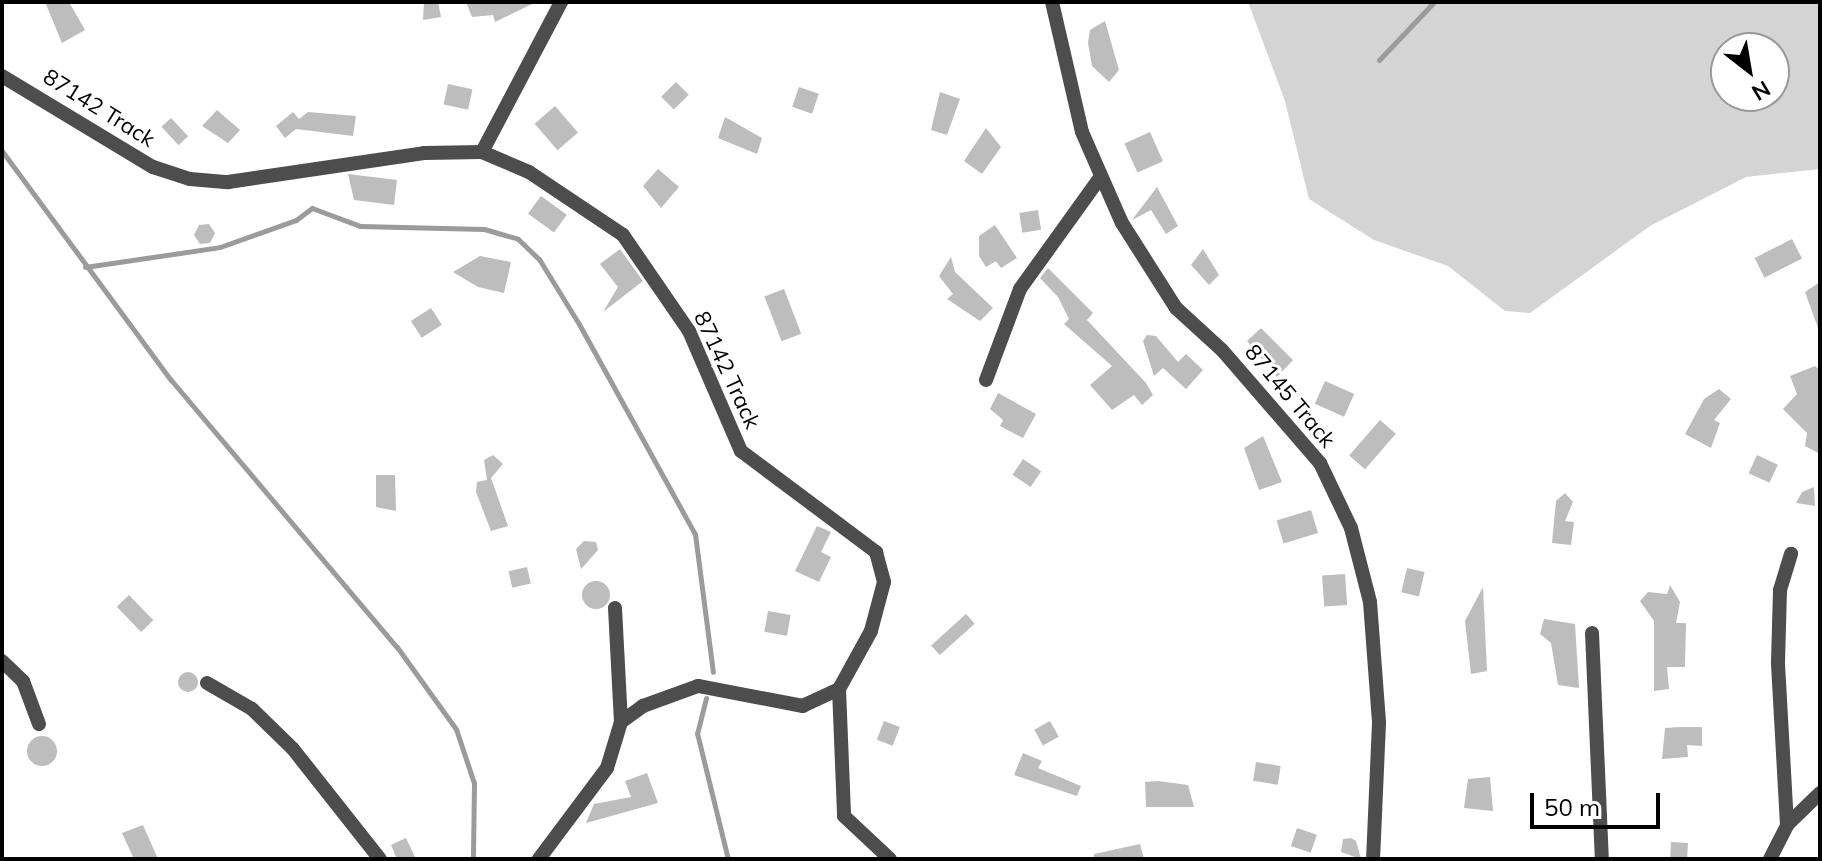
<!DOCTYPE html>
<html>
<head>
<meta charset="utf-8">
<style>
	body { margin:0 }
	#map { position:relative; width:1822px; height:861px; overflow:hidden; background:#fff; font-family:Mulish,sans-serif }
	div>[style] { position:absolute }
	.green>* { inset:0; background:#d4d4d4 }
	.stream>* { height:5px; margin:-2.5px; padding:0 2.5px; transform-origin:2.5px; border-radius:2.5px; background:#9b9b9b }
	.building>* { inset:0; background:#bdbdbd; transform-origin:0 0 }
	.round { border-radius:50% }
	.minor>* { height:14px; margin:-7px; padding:0 7px; transform-origin:7px; border-radius:7px; background:#4d4d4d }
	span { translate:-50% -50%; white-space:nowrap; text-align:center; line-height:1.15; -webkit-text-stroke:6px #fff; paint-order:stroke }
	.street-label { font-size:22px; color:#000 }
	.frame { position:absolute; inset:0; border:4px solid #000; pointer-events:none }
	.north { position:absolute; left:1710px; top:32px; width:80px; height:80px; box-sizing:border-box; background:#fff; border:2px solid #999; border-radius:50%; rotate:149deg; font-size:22px; font-weight:700; line-height:32px; text-align:center; color:#000 }
	.north::after { content:''; display:block; margin:auto; width:28px; height:36px; background:#000; clip-path:polygon(50% 0,100% 100%,50% 72%,0 100%) }
	.scale { position:absolute; left:1530px; top:793px; width:130px; height:36px; box-sizing:border-box; border:4px solid #000; border-top:0; padding-left:10px; font-size:24px; line-height:28px; white-space:nowrap; color:#000; -webkit-text-stroke:6px #fff; paint-order:stroke }
</style>
</head>
<body>
<div id="map">
	<div class="green">
		<i style="clip-path:polygon(evenodd,1248px 2px,1820px 2px,1820px 169px,1746px 177px,1650px 226px,1530px 313px,1505px 311px,1448px 266px,1374px 240px,1309px 199px,1285px 101px,1248px 2px,1726px 48px,1774px 48px,1774px 96px,1726px 96px,1726px 48px)"></i>
	</div>
	<div class="stream">
		<i style="left:1379px;top:60px;width:80px;rotate:-46.5deg"></i>
		<i style="left:2px;top:151px;width:285px;rotate:53.6deg"></i>
		<i style="left:171px;top:380px;width:350px;rotate:49.8deg"></i>
		<i style="left:397px;top:647px;width:101px;rotate:54.3deg"></i>
		<i style="left:456px;top:729px;width:57px;rotate:71.6deg"></i>
		<i style="left:474px;top:783px;width:76px;rotate:90.8deg"></i>
		<i style="left:85px;top:267px;width:136px;rotate:-8.4deg"></i>
		<i style="left:220px;top:247px;width:81px;rotate:-19.6deg"></i>
		<i style="left:296px;top:220px;width:20px;rotate:-37deg"></i>
		<i style="left:312px;top:208px;width:51px;rotate:20.6deg"></i>
		<i style="left:360px;top:226px;width:124px;rotate:1.4deg"></i>
		<i style="left:484px;top:229px;width:35px;rotate:16deg"></i>
		<i style="left:518px;top:239px;width:29px;rotate:44deg"></i>
		<i style="left:539px;top:259px;width:76px;rotate:58.4deg"></i>
		<i style="left:579px;top:324px;width:240px;rotate:61.1deg"></i>
		<i style="left:695px;top:534px;width:139px;rotate:82.6deg"></i>
		<i style="left:706px;top:698px;width:36px;rotate:104deg"></i>
		<i style="left:697px;top:733px;width:130px;rotate:76.2deg"></i>
	</div>
	<div class="building">
		<i style="clip-path:polygon(45px 2px,69px 2px,85px 30px,62px 43px)"></i>
		<i style="clip-path:polygon(424px 2px,438px 2px,441px 17px,423px 20px)"></i>
		<i style="clip-path:polygon(466px 2px,532px 2px,532px 4px,495px 22px,493px 15px,472px 17px)"></i>
		<i style="clip-path:polygon(1105px 21px,1119px 70px,1109px 82px,1092px 66px,1088px 43px,1090px 30px)"></i>
		<i style="left:676px;top:82px;width:18px;height:21px;rotate:45deg"></i>
		<i style="left:448px;top:84px;width:25px;height:21px;rotate:12deg"></i>
		<i style="left:799px;top:87px;width:21px;height:21px;rotate:19deg"></i>
		<i style="clip-path:polygon(940px 92px,960px 99px,947px 135px,931px 130px)"></i>
		<i style="left:555px;top:106px;width:35px;height:27px;rotate:49deg"></i>
		<i style="clip-path:polygon(217px 110px,240px 130px,228px 143px,202px 126px)"></i>
		<i style="clip-path:polygon(293px 112px,299px 119px,308px 112px,356px 116px,353px 136px,296px 129px,285px 138px,276px 126px)"></i>
		<i style="clip-path:polygon(725px 117px,762px 138px,757px 154px,718px 138px)"></i>
		<i style="left:171px;top:118px;width:25px;height:13px;rotate:47deg"></i>
		<i style="clip-path:polygon(986px 128px,1001px 147px,982px 174px,964px 161px)"></i>
		<i style="left:1150px;top:132px;width:32px;height:28px;rotate:66deg"></i>
		<i style="clip-path:polygon(658px 169px,679px 187px,661px 208px,643px 186px)"></i>
		<i style="clip-path:polygon(348px 174px,397px 180px,394px 205px,354px 200px)"></i>
		<i style="clip-path:polygon(1157px 187px,1178px 226px,1166px 234px,1151px 210px,1132px 220px)"></i>
		<i style="left:541px;top:196px;width:32px;height:22px;rotate:36deg"></i>
		<i style="left:1038px;top:210px;width:20px;height:19px;rotate:81deg"></i>
		<i style="clip-path:polygon(209px 224px,215px 233px,210px 243px,200px 244px,194px 235px,199px 225px)"></i>
		<i style="clip-path:polygon(995px 225px,1017px 258px,1001px 268px,996px 261px,986px 267px,979px 256px,979px 236px)"></i>
		<i style="left:1792px;top:239px;width:22px;height:42px;rotate:63deg"></i>
		<i style="clip-path:polygon(620px 249px,643px 281px,603px 312px,618px 287px,600px 264px)"></i>
		<i style="clip-path:polygon(1203px 249px,1219px 275px,1209px 285px,1191px 265px)"></i>
		<i style="clip-path:polygon(480px 256px,511px 262px,504px 293px,478px 287px,453px 272px)"></i>
		<i style="clip-path:polygon(951px 257px,955px 272px,993px 308px,980px 321px,947px 299px,953px 294px,939px 276px)"></i>
		<i style="clip-path:polygon(1048px 268px,1093px 313px,1087px 320px,1146px 383px,1153px 395px,1142px 405px,1134px 395px,1112px 410px,1090px 385px,1112px 366px,1064px 324px,1069px 319px,1058px 297px,1040px 278px)"></i>
		<i style="clip-path:polygon(1820px 282px,1820px 328px,1818px 328px,1805px 292px)"></i>
		<i style="left:784px;top:289px;width:48px;height:21px;rotate:69deg"></i>
		<i style="left:431px;top:308px;width:20px;height:24px;rotate:57deg"></i>
		<i style="clip-path:polygon(1261px 328px,1293px 360px,1277px 377px,1247px 341px)"></i>
		<i style="clip-path:polygon(1147px 335px,1156px 336px,1178px 362px,1186px 354px,1203px 370px,1186px 389px,1163px 368px,1154px 376px,1143px 341px)"></i>
		<i style="clip-path:polygon(1815px 366px,1820px 370px,1820px 454px,1805px 446px,1807px 433px,1783px 409px,1797px 394px,1790px 376px)"></i>
		<i style="left:1325px;top:381px;width:32px;height:25px;rotate:24deg"></i>
		<i style="clip-path:polygon(1719px 389px,1731px 399px,1714px 420px,1720px 423px,1711px 448px,1685px 434px,1704px 399px)"></i>
		<i style="clip-path:polygon(998px 393px,1036px 414px,1023px 438px,1000px 426px,1003px 420px,990px 409px)"></i>
		<i style="left:1380px;top:420px;width:21px;height:47px;rotate:41deg"></i>
		<i style="clip-path:polygon(1263px 436px,1282px 482px,1259px 490px,1244px 448px)"></i>
		<i style="clip-path:polygon(493px 455px,503px 464px,491px 478px,508px 526px,491px 531px,476px 492px,477px 482px,487px 480px,484px 460px)"></i>
		<i style="left:1757px;top:455px;width:23px;height:20px;rotate:25deg"></i>
		<i style="left:1023px;top:459px;width:22px;height:19px;rotate:34deg"></i>
		<i style="clip-path:polygon(376px 475px,395px 475px,396px 511px,376px 507px)"></i>
		<i style="clip-path:polygon(1814px 487px,1815px 506px,1796px 503px,1802px 492px)"></i>
		<i style="clip-path:polygon(1565px 493px,1573px 502px,1565px 521px,1574px 522px,1571px 545px,1552px 543px,1556px 501px)"></i>
		<i style="left:1311px;top:510px;width:24px;height:36px;rotate:73deg"></i>
		<i style="clip-path:polygon(817px 526px,831px 532px,821px 552px,831px 557px,819px 582px,795px 571px)"></i>
		<i style="clip-path:polygon(584px 541px,596px 542px,598px 550px,581px 569px,576px 549px)"></i>
		<i style="left:527px;top:567px;width:17px;height:19px;rotate:77deg"></i>
		<i style="left:1407px;top:568px;width:18px;height:25px;rotate:13deg"></i>
		<i style="left:1345px;top:574px;width:31px;height:23px;rotate:86deg"></i>
		<i class="round" style="left:582px;top:581px;width:28px;height:28px"></i>
		<i style="clip-path:polygon(1670px 585px,1680px 602px,1676px 623px,1686px 623px,1685px 667px,1667px 667px,1669px 689px,1654px 691px,1654px 621px,1640px 601px,1648px 592px,1667px 594px)"></i>
		<i style="clip-path:polygon(1483px 587px,1487px 671px,1471px 674px,1465px 621px)"></i>
		<i style="left:129px;top:595px;width:35px;height:17px;rotate:46deg"></i>
		<i style="left:768px;top:611px;width:23px;height:21px;rotate:10deg"></i>
		<i style="left:966px;top:614px;width:13px;height:47px;rotate:48deg"></i>
		<i style="clip-path:polygon(1544px 619px,1575px 624px,1579px 688px,1558px 685px,1551px 643px,1540px 634px)"></i>
		<i class="round" style="left:178px;top:672px;width:20px;height:20px"></i>
		<i style="left:884px;top:721px;width:17px;height:20px;rotate:21deg"></i>
		<i style="left:1050px;top:721px;width:18px;height:18px;rotate:61deg"></i>
		<i style="clip-path:polygon(1681px 727px,1702px 727px,1702px 746px,1687px 745px,1688px 757px,1662px 759px,1665px 728px)"></i>
		<i class="round" style="left:27px;top:736px;width:30px;height:30px"></i>
		<i style="clip-path:polygon(1023px 753px,1042px 761px,1038px 768px,1081px 786px,1077px 796px,1014px 775px)"></i>
		<i style="left:1256px;top:762px;width:25px;height:19px;rotate:9deg"></i>
		<i style="clip-path:polygon(647px 773px,658px 803px,586px 823px,594px 804px,631px 797px,625px 781px)"></i>
		<i style="clip-path:polygon(1490px 777px,1493px 811px,1464px 808px,1468px 779px)"></i>
		<i style="clip-path:polygon(1158px 781px,1188px 785px,1194px 807px,1146px 807px,1145px 782px)"></i>
		<i style="clip-path:polygon(143px 825px,158px 859px,134px 859px,122px 833px)"></i>
		<i style="left:1297px;top:828px;width:21px;height:19px;rotate:19deg"></i>
		<i style="clip-path:polygon(406px 838px,416px 859px,397px 859px,391px 845px)"></i>
		<i style="clip-path:polygon(1351px 838px,1356px 841px,1361px 859px,1341px 852px,1343px 839px)"></i>
		<i style="left:1671px;top:842px;width:17px;height:17px;rotate:3deg"></i>
		<i style="clip-path:polygon(1140px 844px,1144px 859px,1094px 859px,1094px 854px)"></i>
	</div>
	<div class="minor">
		<i style="left:1052px;top:2px;width:133px;rotate:77deg"></i>
		<i style="left:1082px;top:132px;width:99px;rotate:66.3deg"></i>
		<i style="left:1122px;top:223px;width:101px;rotate:57.6deg"></i>
		<i style="left:1176px;top:308px;width:62px;rotate:42.4deg"></i>
		<i style="left:1222px;top:350px;width:150px;rotate:49.1deg"></i>
		<i style="left:1320px;top:463px;width:72px;rotate:64.5deg"></i>
		<i style="left:1351px;top:528px;width:76px;rotate:75.6deg"></i>
		<i style="left:1370px;top:602px;width:121px;rotate:85.7deg"></i>
		<i style="left:1379px;top:723px;width:136px;rotate:92.5deg"></i>
		<i style="left:2px;top:76px;width:176px;rotate:31.1deg"></i>
		<i style="left:153px;top:167px;width:39px;rotate:18deg"></i>
		<i style="left:190px;top:179px;width:38px;rotate:5deg"></i>
		<i style="left:228px;top:182px;width:198px;rotate:-8.4deg"></i>
		<i style="left:424px;top:153px;width:58px;rotate:-1deg"></i>
		<i style="left:482px;top:152px;width:51px;rotate:23.1deg"></i>
		<i style="left:529px;top:172px;width:113px;rotate:33.8deg"></i>
		<i style="left:623px;top:235px;width:116px;rotate:55.5deg"></i>
		<i style="left:689px;top:331px;width:131px;rotate:66.6deg"></i>
		<i style="left:741px;top:451px;width:169px;rotate:36.8deg"></i>
		<i style="left:876px;top:552px;width:31px;rotate:75deg"></i>
		<i style="left:884px;top:582px;width:51px;rotate:104.9deg"></i>
		<i style="left:871px;top:631px;width:66px;rotate:118.9deg"></i>
		<i style="left:839px;top:689px;width:40px;rotate:155deg"></i>
		<i style="left:803px;top:706px;width:107px;rotate:-169.2deg"></i>
		<i style="left:698px;top:686px;width:59px;rotate:160deg"></i>
		<i style="left:643px;top:706px;width:27px;rotate:144deg"></i>
		<i style="left:621px;top:722px;width:48px;rotate:106.9deg"></i>
		<i style="left:607px;top:768px;width:114px;rotate:126.8deg"></i>
		<i style="left:482px;top:152px;width:170px;rotate:-62.2deg"></i>
		<i style="left:986px;top:380px;width:97px;rotate:-69.5deg"></i>
		<i style="left:1020px;top:289px;width:135px;rotate:-54.3deg"></i>
		<i style="left:615px;top:608px;width:114px;rotate:87deg"></i>
		<i style="left:1592px;top:633px;width:226px;rotate:87.5deg"></i>
		<i style="left:2px;top:661px;width:29px;rotate:44deg"></i>
		<i style="left:23px;top:681px;width:46px;rotate:69.6deg"></i>
		<i style="left:207px;top:683px;width:52px;rotate:30deg"></i>
		<i style="left:252px;top:709px;width:57px;rotate:44.3deg"></i>
		<i style="left:293px;top:749px;width:140px;rotate:51.7deg"></i>
		<i style="left:839px;top:689px;width:127px;rotate:87.7deg"></i>
		<i style="left:844px;top:816px;width:63px;rotate:43.1deg"></i>
		<i style="left:1787px;top:825px;width:46px;rotate:-44.1deg"></i>
		<i style="left:1770px;top:859px;width:38px;rotate:-63deg"></i>
		<i style="left:1787px;top:825px;width:163px;rotate:-93.2deg"></i>
		<i style="left:1778px;top:662px;width:72px;rotate:-88.4deg"></i>
		<i style="left:1780px;top:590px;width:38px;rotate:-73deg"></i>
	</div>
	<div class="street-label">
		<span style="left:99px;top:108px;rotate:32deg">87142 Track</span>
		<span style="left:727px;top:370px;rotate:65deg">87142 Track</span>
		<span style="left:1290px;top:396px;rotate:50deg">87145 Track</span>
	</div>
	<div class="frame"></div>
	<div class="north">N</div>
	<div class="scale">50 m</div>
</div>
</body>
</html>
